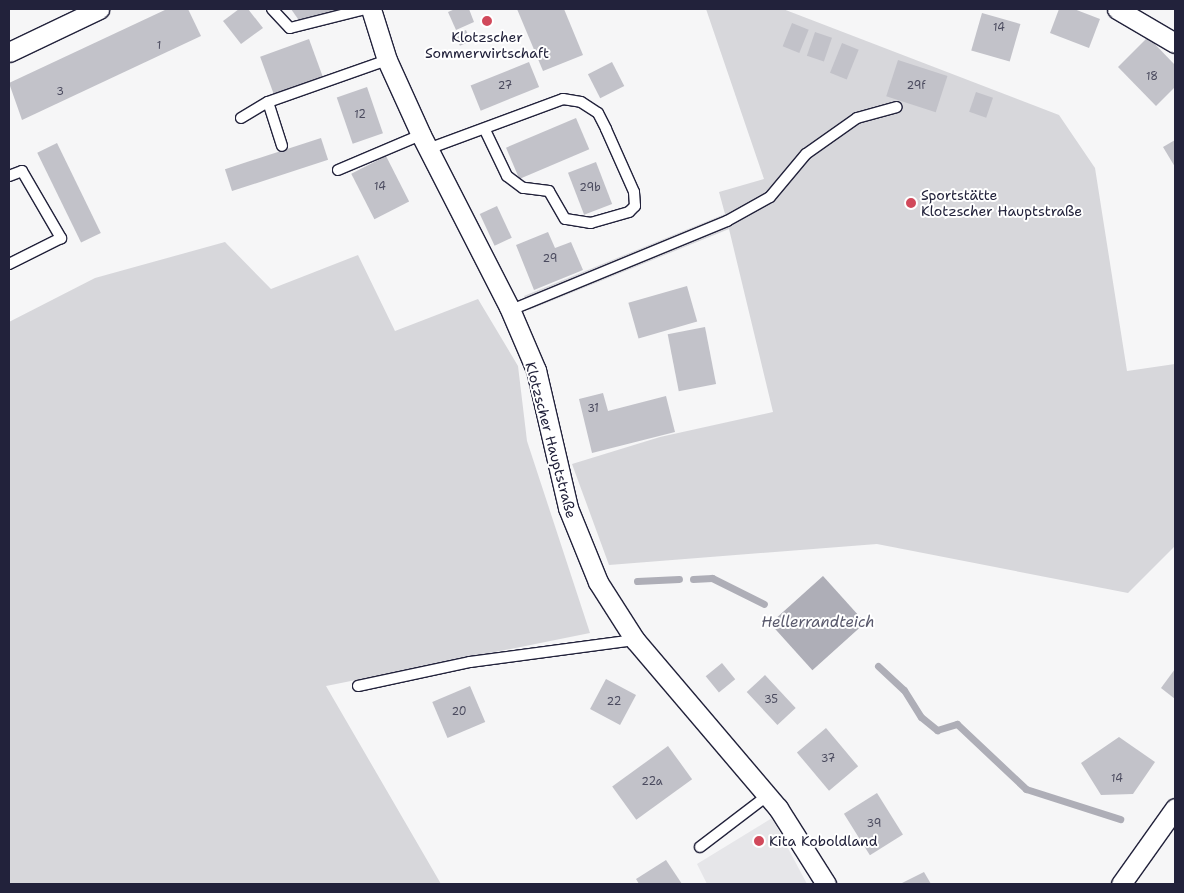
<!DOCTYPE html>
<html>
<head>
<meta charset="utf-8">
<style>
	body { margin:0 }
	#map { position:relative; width:1184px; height:893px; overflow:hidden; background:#f6f6f7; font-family:"Shantell Sans",sans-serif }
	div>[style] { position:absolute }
	.built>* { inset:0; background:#e6e6e9 }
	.green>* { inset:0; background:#d7d7db }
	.water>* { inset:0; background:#aeaeb7; transform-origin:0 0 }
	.stream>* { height:7px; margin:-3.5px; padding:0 3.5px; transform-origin:3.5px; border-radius:3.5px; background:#aeaeb7 }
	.building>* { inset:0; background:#c2c2c9; transform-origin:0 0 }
	.roads { filter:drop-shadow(1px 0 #22223b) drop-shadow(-1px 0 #22223b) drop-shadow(0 1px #22223b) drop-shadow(0 -1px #22223b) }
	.service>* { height:10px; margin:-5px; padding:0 5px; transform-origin:5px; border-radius:5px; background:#fff }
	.minor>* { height:19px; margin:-9.5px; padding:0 9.5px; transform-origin:9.5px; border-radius:9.5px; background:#fff }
	.dots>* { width:14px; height:14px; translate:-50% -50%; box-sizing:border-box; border:2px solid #fff; border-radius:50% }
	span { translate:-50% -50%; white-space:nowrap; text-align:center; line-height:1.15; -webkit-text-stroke:4px #fff; paint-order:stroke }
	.number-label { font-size:11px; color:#4a4a5e }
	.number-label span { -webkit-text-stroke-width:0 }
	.poi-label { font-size:14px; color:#22223b }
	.left { translate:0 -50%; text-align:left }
	.street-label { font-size:14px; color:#22223b }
	.water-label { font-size:15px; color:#5a5a6d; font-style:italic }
	.frame { position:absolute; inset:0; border:10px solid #22223b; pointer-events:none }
</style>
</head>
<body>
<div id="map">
	<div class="built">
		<i style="clip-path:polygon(772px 818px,807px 884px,707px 884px,697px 864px)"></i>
	</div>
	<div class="green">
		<i style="clip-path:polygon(706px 9px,783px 9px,1059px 115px,1095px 168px,1127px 371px,1175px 364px,1175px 546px,1128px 593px,877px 544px,609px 565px,572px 464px,660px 437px,773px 412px,729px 229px,529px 310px,524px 296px,725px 214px,719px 192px,764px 179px)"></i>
		<i style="clip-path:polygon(225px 242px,271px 289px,358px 255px,395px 331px,478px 299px,518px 366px,527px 441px,590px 633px,326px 686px,441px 884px,9px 884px,9px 322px,95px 278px)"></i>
	</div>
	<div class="water">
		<i style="left:823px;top:576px;width:63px;height:71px;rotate:48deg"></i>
	</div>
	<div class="stream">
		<i style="left:693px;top:579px;width:19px;rotate:-3deg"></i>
		<i style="left:712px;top:578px;width:58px;rotate:26.6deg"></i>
		<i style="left:637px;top:581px;width:42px;rotate:-2.7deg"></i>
		<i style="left:878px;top:666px;width:35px;rotate:43deg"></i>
		<i style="left:904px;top:690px;width:32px;rotate:58deg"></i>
		<i style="left:921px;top:717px;width:21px;rotate:39deg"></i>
		<i style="left:937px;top:730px;width:21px;rotate:-17deg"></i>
		<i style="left:957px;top:724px;width:95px;rotate:43.3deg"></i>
		<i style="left:1026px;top:789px;width:99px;rotate:17.7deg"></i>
	</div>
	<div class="building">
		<i style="clip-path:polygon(167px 9px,188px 9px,201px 36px,22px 120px,9px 83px)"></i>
		<i style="clip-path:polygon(239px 9px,248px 9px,263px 28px,241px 44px,223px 21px)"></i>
		<i style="clip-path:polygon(291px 9px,340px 9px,306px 21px,298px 19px)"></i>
		<i style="clip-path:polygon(455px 9px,469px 9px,474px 22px,456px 30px,448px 12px)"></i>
		<i style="clip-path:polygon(517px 9px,564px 9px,583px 55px,543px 71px)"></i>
		<i style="clip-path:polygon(1059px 9px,1074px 9px,1100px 19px,1089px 48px,1050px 33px)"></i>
		<i style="left:982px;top:13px;width:40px;height:39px;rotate:16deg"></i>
		<i style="left:792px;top:23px;width:18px;height:25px;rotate:22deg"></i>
		<i style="left:466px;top:30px;width:12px;height:12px;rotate:66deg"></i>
		<i style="left:815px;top:32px;width:18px;height:25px;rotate:19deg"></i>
		<i style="clip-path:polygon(1148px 37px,1175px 65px,1175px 87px,1156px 106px,1118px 67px)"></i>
		<i style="left:309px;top:39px;width:40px;height:52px;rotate:70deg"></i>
		<i style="left:842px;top:43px;width:18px;height:32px;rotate:22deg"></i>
		<i style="left:898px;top:60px;width:52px;height:38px;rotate:18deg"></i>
		<i style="left:529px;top:62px;width:27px;height:63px;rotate:68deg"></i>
		<i style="left:612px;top:62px;width:27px;height:27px;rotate:63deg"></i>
		<i style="left:367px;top:87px;width:49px;height:32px;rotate:71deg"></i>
		<i style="left:976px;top:92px;width:18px;height:21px;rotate:19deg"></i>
		<i style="left:576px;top:118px;width:34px;height:76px;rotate:67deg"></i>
		<i style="left:321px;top:138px;width:23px;height:101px;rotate:72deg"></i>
		<i style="clip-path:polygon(1175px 140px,1175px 167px,1163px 147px)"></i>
		<i style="left:57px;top:143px;width:100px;height:22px;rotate:64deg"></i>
		<i style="left:386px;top:156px;width:51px;height:39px;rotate:63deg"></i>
		<i style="left:596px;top:162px;width:45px;height:30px;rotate:69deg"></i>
		<i style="left:497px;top:206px;width:35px;height:19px;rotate:65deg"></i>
		<i style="clip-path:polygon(548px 232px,555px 248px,571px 242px,583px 270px,534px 290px,516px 245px)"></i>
		<i style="left:687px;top:286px;width:37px;height:61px;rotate:74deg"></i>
		<i style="left:705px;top:327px;width:58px;height:38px;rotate:79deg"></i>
		<i style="clip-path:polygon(603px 393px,608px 411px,666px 396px,675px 432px,592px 453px,579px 399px)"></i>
		<i style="left:722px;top:663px;width:21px;height:21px;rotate:51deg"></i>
		<i style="clip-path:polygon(1175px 669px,1175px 699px,1161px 688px)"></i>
		<i style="left:765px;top:675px;width:45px;height:25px;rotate:47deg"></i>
		<i style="left:606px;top:679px;width:34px;height:34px;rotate:28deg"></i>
		<i style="left:470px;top:686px;width:39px;height:41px;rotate:67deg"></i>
		<i style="left:826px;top:728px;width:50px;height:38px;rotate:50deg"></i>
		<i style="clip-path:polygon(1119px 737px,1155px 762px,1133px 794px,1101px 795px,1081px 763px)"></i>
		<i style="left:668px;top:746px;width:41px;height:69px;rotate:54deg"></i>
		<i style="left:877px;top:793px;width:49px;height:39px;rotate:58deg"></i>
		<i style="clip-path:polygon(666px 860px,682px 884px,639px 884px,636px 879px)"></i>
		<i style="clip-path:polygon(924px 872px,931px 884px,900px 884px)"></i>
	</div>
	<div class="roads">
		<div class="service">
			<i style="left:272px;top:9px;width:26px;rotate:47deg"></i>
			<i style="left:290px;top:28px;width:77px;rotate:-14.2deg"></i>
			<i style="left:268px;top:102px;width:46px;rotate:72.3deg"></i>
			<i style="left:241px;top:118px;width:31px;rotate:-31deg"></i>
			<i style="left:268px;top:102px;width:126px;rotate:-19.4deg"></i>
			<i style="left:428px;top:149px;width:144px;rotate:-20.3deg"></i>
			<i style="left:563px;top:99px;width:18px;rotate:9deg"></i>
			<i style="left:581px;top:102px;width:20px;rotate:33deg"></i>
			<i style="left:598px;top:113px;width:18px;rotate:63deg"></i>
			<i style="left:606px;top:129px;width:69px;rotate:66deg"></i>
			<i style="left:634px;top:192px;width:14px;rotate:86deg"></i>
			<i style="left:635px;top:206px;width:8px;rotate:135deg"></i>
			<i style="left:629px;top:212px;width:40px;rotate:164deg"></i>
			<i style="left:591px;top:223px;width:26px;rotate:-171deg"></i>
			<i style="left:565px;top:219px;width:32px;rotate:-120deg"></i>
			<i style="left:549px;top:191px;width:26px;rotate:-173deg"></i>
			<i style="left:523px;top:188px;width:20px;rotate:-143deg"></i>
			<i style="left:507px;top:176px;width:51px;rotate:-115.6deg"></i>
			<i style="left:338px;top:170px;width:90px;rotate:-22.9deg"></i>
			<i style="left:9px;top:176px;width:14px;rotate:-21deg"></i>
			<i style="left:22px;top:171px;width:78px;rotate:59.8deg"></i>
			<i style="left:61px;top:238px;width:58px;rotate:153.4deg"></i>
			<i style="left:511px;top:310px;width:234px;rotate:-22.4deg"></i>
			<i style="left:727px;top:221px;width:49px;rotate:-29.2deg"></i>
			<i style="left:770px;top:197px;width:56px;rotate:-50.1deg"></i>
			<i style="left:806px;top:154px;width:62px;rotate:-35.2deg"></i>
			<i style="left:857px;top:118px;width:41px;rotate:-15.4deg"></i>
			<i style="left:358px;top:686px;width:115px;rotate:-12.1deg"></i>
			<i style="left:470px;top:662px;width:166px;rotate:-7.6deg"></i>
			<i style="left:700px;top:847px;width:84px;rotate:-37.3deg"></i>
		</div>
		<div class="minor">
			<i style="left:371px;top:9px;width:53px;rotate:72.6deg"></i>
			<i style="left:387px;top:60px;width:82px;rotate:65.6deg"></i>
			<i style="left:421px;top:135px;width:193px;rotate:62.9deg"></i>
			<i style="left:509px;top:307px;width:69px;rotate:66.8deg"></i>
			<i style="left:536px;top:370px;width:142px;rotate:76.9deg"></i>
			<i style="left:568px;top:508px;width:80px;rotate:67.9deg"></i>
			<i style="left:598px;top:582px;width:69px;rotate:57.5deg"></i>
			<i style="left:635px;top:640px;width:221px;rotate:49.6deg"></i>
			<i style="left:778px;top:808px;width:90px;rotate:57.7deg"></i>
			<i style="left:1117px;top:9px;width:67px;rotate:30.4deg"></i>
			<i style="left:9px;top:52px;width:100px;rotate:-25.5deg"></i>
			<i style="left:1121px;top:884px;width:93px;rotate:-54.6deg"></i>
		</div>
	</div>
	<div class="dots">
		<i style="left:487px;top:21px;background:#d1495b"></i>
		<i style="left:911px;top:203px;background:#d1495b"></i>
		<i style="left:759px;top:841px;background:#d1495b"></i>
	</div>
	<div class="number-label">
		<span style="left:999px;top:28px">14</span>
		<span style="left:159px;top:46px">1</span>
		<span style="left:1152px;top:77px">18</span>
		<span style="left:505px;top:86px">27</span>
		<span style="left:916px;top:86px">29f</span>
		<span style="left:60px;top:92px">3</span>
		<span style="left:360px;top:115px">12</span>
		<span style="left:380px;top:187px">14</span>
		<span style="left:590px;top:188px">29b</span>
		<span style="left:550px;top:259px">29</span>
		<span style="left:593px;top:409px">31</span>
		<span style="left:771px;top:700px">35</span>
		<span style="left:614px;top:702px">22</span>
		<span style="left:459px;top:712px">20</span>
		<span style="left:828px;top:759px">37</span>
		<span style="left:1117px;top:779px">14</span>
		<span style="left:652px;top:782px">22a</span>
		<span style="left:874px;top:824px">39</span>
	</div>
	<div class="poi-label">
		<span style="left:487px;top:45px">Klotzscher<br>Sommerwirtschaft</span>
		<span class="left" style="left:921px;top:203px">Sportstätte<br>Klotzscher Hauptstraße</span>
		<span class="left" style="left:769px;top:841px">Kita Koboldland</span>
	</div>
	<div class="street-label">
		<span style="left:551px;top:440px;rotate:75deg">Klotzscher Hauptstraße</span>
	</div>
	<div class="water-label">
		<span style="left:818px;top:623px">Hellerrandteich</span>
	</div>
	<div class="frame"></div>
</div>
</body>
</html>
